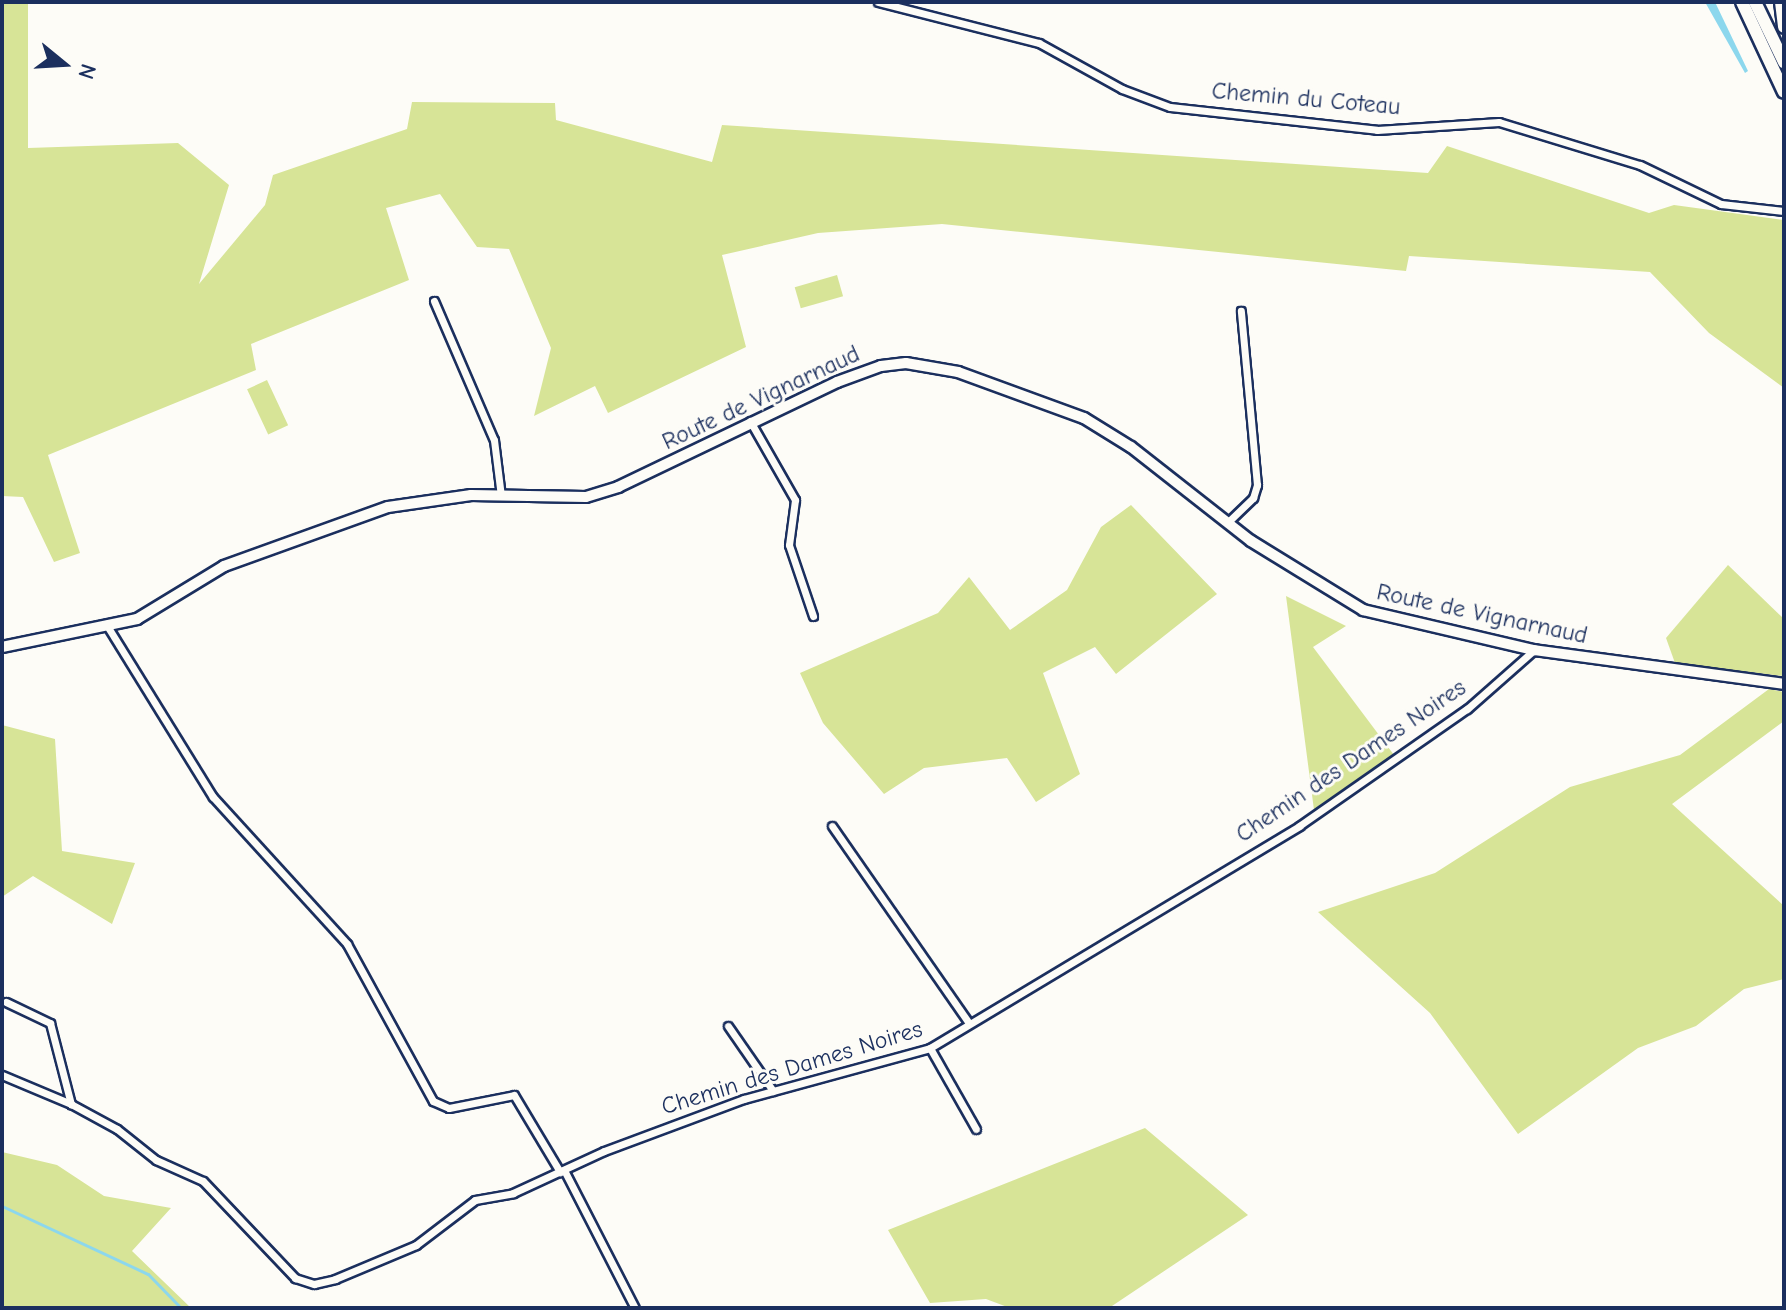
<!DOCTYPE html>
<html>
<head>
<meta charset="utf-8">
<style>
	body { margin:0 }
	#map { position:relative; width:1786px; height:1310px; overflow:hidden; background:#fdfcf7; font-family:"Comic Neue",sans-serif }
	div>[style] { position:absolute }
	.green>* { inset:0; background:#d7e497; transform-origin:0 0 }
	.water>* { inset:0; background:#8cd7ed }
	.stream>* { height:3px; margin:-1.5px; padding:0 1.5px; transform-origin:1.5px; border-radius:1.5px; background:#8cd7ed }
	.roads { filter:drop-shadow(2px 0 #1b2f5e) drop-shadow(-2px 0 #1b2f5e) drop-shadow(0 2px #1b2f5e) drop-shadow(0 -2px #1b2f5e) }
	.street>* { height:7px; margin:-3.5px; padding:0 3.5px; transform-origin:3.5px; border-radius:3.5px; background:#fdfcf7 }
	.secondary>* { height:10px; margin:-5px; padding:0 5px; transform-origin:5px; border-radius:5px; background:#fdfcf7 }
	.highway>* { height:12px; margin:-6px; padding:0 6px; transform-origin:6px; border-radius:6px; background:#fdfcf7 }
	span { translate:-50% -50%; white-space:nowrap; text-align:center; line-height:1.15; -webkit-text-stroke:6px #fdfcf7; paint-order:stroke }
	.street-label { font-size:24px; color:#1b2f5e }
	.frame { position:absolute; inset:0; border:4px solid #1b2f5e; pointer-events:none }
	.north { position:absolute; left:24px; top:24px; width:80px; height:80px; -webkit-text-stroke:6px #fdfcf7; paint-order:stroke; rotate:108deg; font-size:22px; font-weight:700; line-height:32px; text-align:center; color:#1b2f5e }
	.north::after { content:''; display:block; margin:auto; width:28px; height:36px; background:#1b2f5e; clip-path:polygon(50% 0,100% 100%,50% 72%,0 100%) }
</style>
</head>
<body>
<div id="map">
	<div class="green">
		<i style="clip-path:polygon(2px 2px,28px 2px,28px 148px,178px 143px,229px 185px,199px 284px,265px 205px,273px 175px,407px 129px,412px 102px,555px 103px,556px 120px,712px 162px,722px 125px,1428px 173px,1447px 146px,1649px 213px,1674px 205px,1784px 220px,1784px 388px,1709px 333px,1650px 272px,1409px 256px,1406px 271px,942px 224px,818px 233px,722px 255px,746px 347px,608px 413px,595px 386px,534px 416px,551px 348px,509px 249px,477px 247px,440px 194px,386px 208px,409px 280px,251px 344px,256px 370px,48px 455px,80px 553px,54px 562px,23px 497px,2px 496px)"></i>
		<i style="left:837px;top:275px;width:22px;height:44px;rotate:74deg"></i>
		<i style="left:267px;top:380px;width:50px;height:22px;rotate:65deg"></i>
		<i style="clip-path:polygon(1131px 505px,1217px 594px,1116px 674px,1095px 647px,1043px 673px,1080px 774px,1036px 802px,1007px 758px,924px 768px,884px 794px,823px 723px,800px 673px,938px 613px,969px 577px,1010px 630px,1067px 590px,1101px 527px)"></i>
		<i style="clip-path:polygon(1728px 565px,1784px 619px,1783px 676px,1675px 663px,1666px 638px)"></i>
		<i style="clip-path:polygon(1286px 596px,1346px 626px,1313px 647px,1394px 755px,1314px 810px)"></i>
		<i style="clip-path:polygon(1769px 689px,1784px 692px,1784px 721px,1672px 804px,1784px 906px,1784px 979px,1744px 989px,1696px 1026px,1638px 1048px,1518px 1134px,1430px 1013px,1318px 912px,1435px 873px,1570px 787px,1680px 755px)"></i>
		<i style="clip-path:polygon(2px 725px,55px 739px,62px 851px,135px 863px,112px 924px,33px 876px,2px 897px)"></i>
		<i style="clip-path:polygon(1145px 1128px,1248px 1215px,1109px 1308px,1010px 1308px,986px 1299px,930px 1303px,888px 1230px)"></i>
		<i style="clip-path:polygon(2px 1152px,57px 1165px,104px 1196px,171px 1208px,132px 1251px,191px 1308px,2px 1308px)"></i>
	</div>
	<div class="water">
		<i style="clip-path:polygon(1705px 2px,1715px 2px,1748px 71px,1745px 73px)"></i>
	</div>
	<div class="stream">
		<i style="left:2px;top:1206px;width:161px;rotate:25deg"></i>
		<i style="left:148px;top:1274px;width:47px;rotate:45.9deg"></i>
	</div>
	<div class="roads">
		<div class="street">
			<i style="left:878px;top:2px;width:166px;rotate:14.3deg"></i>
			<i style="left:1039px;top:43px;width:95px;rotate:29deg"></i>
			<i style="left:1122px;top:89px;width:51px;rotate:20.6deg"></i>
			<i style="left:1170px;top:107px;width:208px;rotate:6.3deg"></i>
			<i style="left:1377px;top:130px;width:122px;rotate:-3.8deg"></i>
			<i style="left:1499px;top:122px;width:147px;rotate:17deg"></i>
			<i style="left:1640px;top:165px;width:90px;rotate:25.7deg"></i>
			<i style="left:1721px;top:204px;width:63px;rotate:6.3deg"></i>
			<i style="left:434px;top:301px;width:151px;rotate:66.7deg"></i>
			<i style="left:494px;top:440px;width:56px;rotate:82.9deg"></i>
			<i style="left:750px;top:421px;width:91px;rotate:60.3deg"></i>
			<i style="left:795px;top:500px;width:45px;rotate:97.6deg"></i>
			<i style="left:789px;top:545px;width:75px;rotate:71.3deg"></i>
			<i style="left:1228px;top:522px;width:35px;rotate:-44deg"></i>
			<i style="left:1253px;top:498px;width:14px;rotate:-73deg"></i>
			<i style="left:1257px;top:485px;width:175px;rotate:-95.3deg"></i>
			<i style="left:106px;top:624px;width:203px;rotate:58.3deg"></i>
			<i style="left:213px;top:797px;width:199px;rotate:47.6deg"></i>
			<i style="left:347px;top:944px;width:179px;rotate:61.3deg"></i>
			<i style="left:433px;top:1101px;width:17px;rotate:24deg"></i>
			<i style="left:449px;top:1108px;width:66px;rotate:-11.3deg"></i>
			<i style="left:514px;top:1095px;width:90px;rotate:59.1deg"></i>
			<i style="left:832px;top:826px;width:240px;rotate:55.2deg"></i>
			<i style="left:6px;top:1002px;width:49px;rotate:25.5deg"></i>
			<i style="left:50px;top:1023px;width:84px;rotate:75.5deg"></i>
			<i style="left:728px;top:1026px;width:79px;rotate:55.3deg"></i>
			<i style="left:930px;top:1048px;width:93px;rotate:60.4deg"></i>
			<i style="left:2px;top:1075px;width:75px;rotate:22.8deg"></i>
			<i style="left:71px;top:1104px;width:52px;rotate:28.5deg"></i>
			<i style="left:117px;top:1129px;width:50px;rotate:38.5deg"></i>
			<i style="left:156px;top:1160px;width:51px;rotate:24.1deg"></i>
			<i style="left:203px;top:1181px;width:134px;rotate:46.5deg"></i>
			<i style="left:295px;top:1278px;width:20px;rotate:18deg"></i>
			<i style="left:314px;top:1284px;width:22px;rotate:-13deg"></i>
			<i style="left:335px;top:1279px;width:88px;rotate:-22.8deg"></i>
			<i style="left:416px;top:1245px;width:74px;rotate:-37.3deg"></i>
			<i style="left:475px;top:1200px;width:39px;rotate:-10deg"></i>
			<i style="left:513px;top:1193px;width:100px;rotate:-24.8deg"></i>
			<i style="left:604px;top:1151px;width:149px;rotate:-20.4deg"></i>
			<i style="left:744px;top:1099px;width:193px;rotate:-15.3deg"></i>
			<i style="left:930px;top:1048px;width:431px;rotate:-31deg"></i>
			<i style="left:1299px;top:826px;width:205px;rotate:-34.9deg"></i>
			<i style="left:1467px;top:709px;width:89px;rotate:-41.4deg"></i>
			<i style="left:564px;top:1170px;width:155px;rotate:62.8deg"></i>
		</div>
		<div class="secondary">
			<i style="left:2px;top:647px;width:138px;rotate:-11.7deg"></i>
			<i style="left:137px;top:619px;width:102px;rotate:-31.3deg"></i>
			<i style="left:224px;top:566px;width:174px;rotate:-19.8deg"></i>
			<i style="left:388px;top:507px;width:84px;rotate:-8.2deg"></i>
			<i style="left:471px;top:495px;width:115px;rotate:1deg"></i>
			<i style="left:586px;top:497px;width:34px;rotate:-17deg"></i>
			<i style="left:618px;top:487px;width:243px;rotate:-25.6deg"></i>
			<i style="left:837px;top:382px;width:47px;rotate:-20deg"></i>
			<i style="left:881px;top:366px;width:25px;rotate:-7deg"></i>
			<i style="left:906px;top:363px;width:53px;rotate:9.8deg"></i>
			<i style="left:958px;top:372px;width:134px;rotate:20.1deg"></i>
			<i style="left:1084px;top:418px;width:55px;rotate:31.7deg"></i>
			<i style="left:1131px;top:447px;width:152px;rotate:38.1deg"></i>
			<i style="left:1251px;top:541px;width:132px;rotate:31.6deg"></i>
			<i style="left:1363px;top:610px;width:176px;rotate:13.2deg"></i>
			<i style="left:1534px;top:650px;width:252px;rotate:7.7deg"></i>
		</div>
		<div class="highway">
			<i style="left:1742px;top:2px;width:99px;rotate:65deg"></i>
			<i style="left:1755px;top:2px;width:67px;rotate:64.2deg"></i>
			<i style="left:1781px;top:2px;width:25px;rotate:83deg"></i>
		</div>
	</div>
	<div class="street-label">
		<span style="left:1306px;top:99px;rotate:5deg">Chemin du Coteau</span>
		<span style="left:761px;top:398px;rotate:-25deg">Route de Vignarnaud</span>
		<span style="left:1482px;top:614px;rotate:12deg">Route de Vignarnaud</span>
		<span style="left:1351px;top:761px;rotate:-34deg">Chemin des Dames Noires</span>
		<span style="left:792px;top:1068px;rotate:-17deg">Chemin des Dames Noires</span>
	</div>
	<div class="frame"></div>
	<div class="north">N</div>
</div>
</body>
</html>
